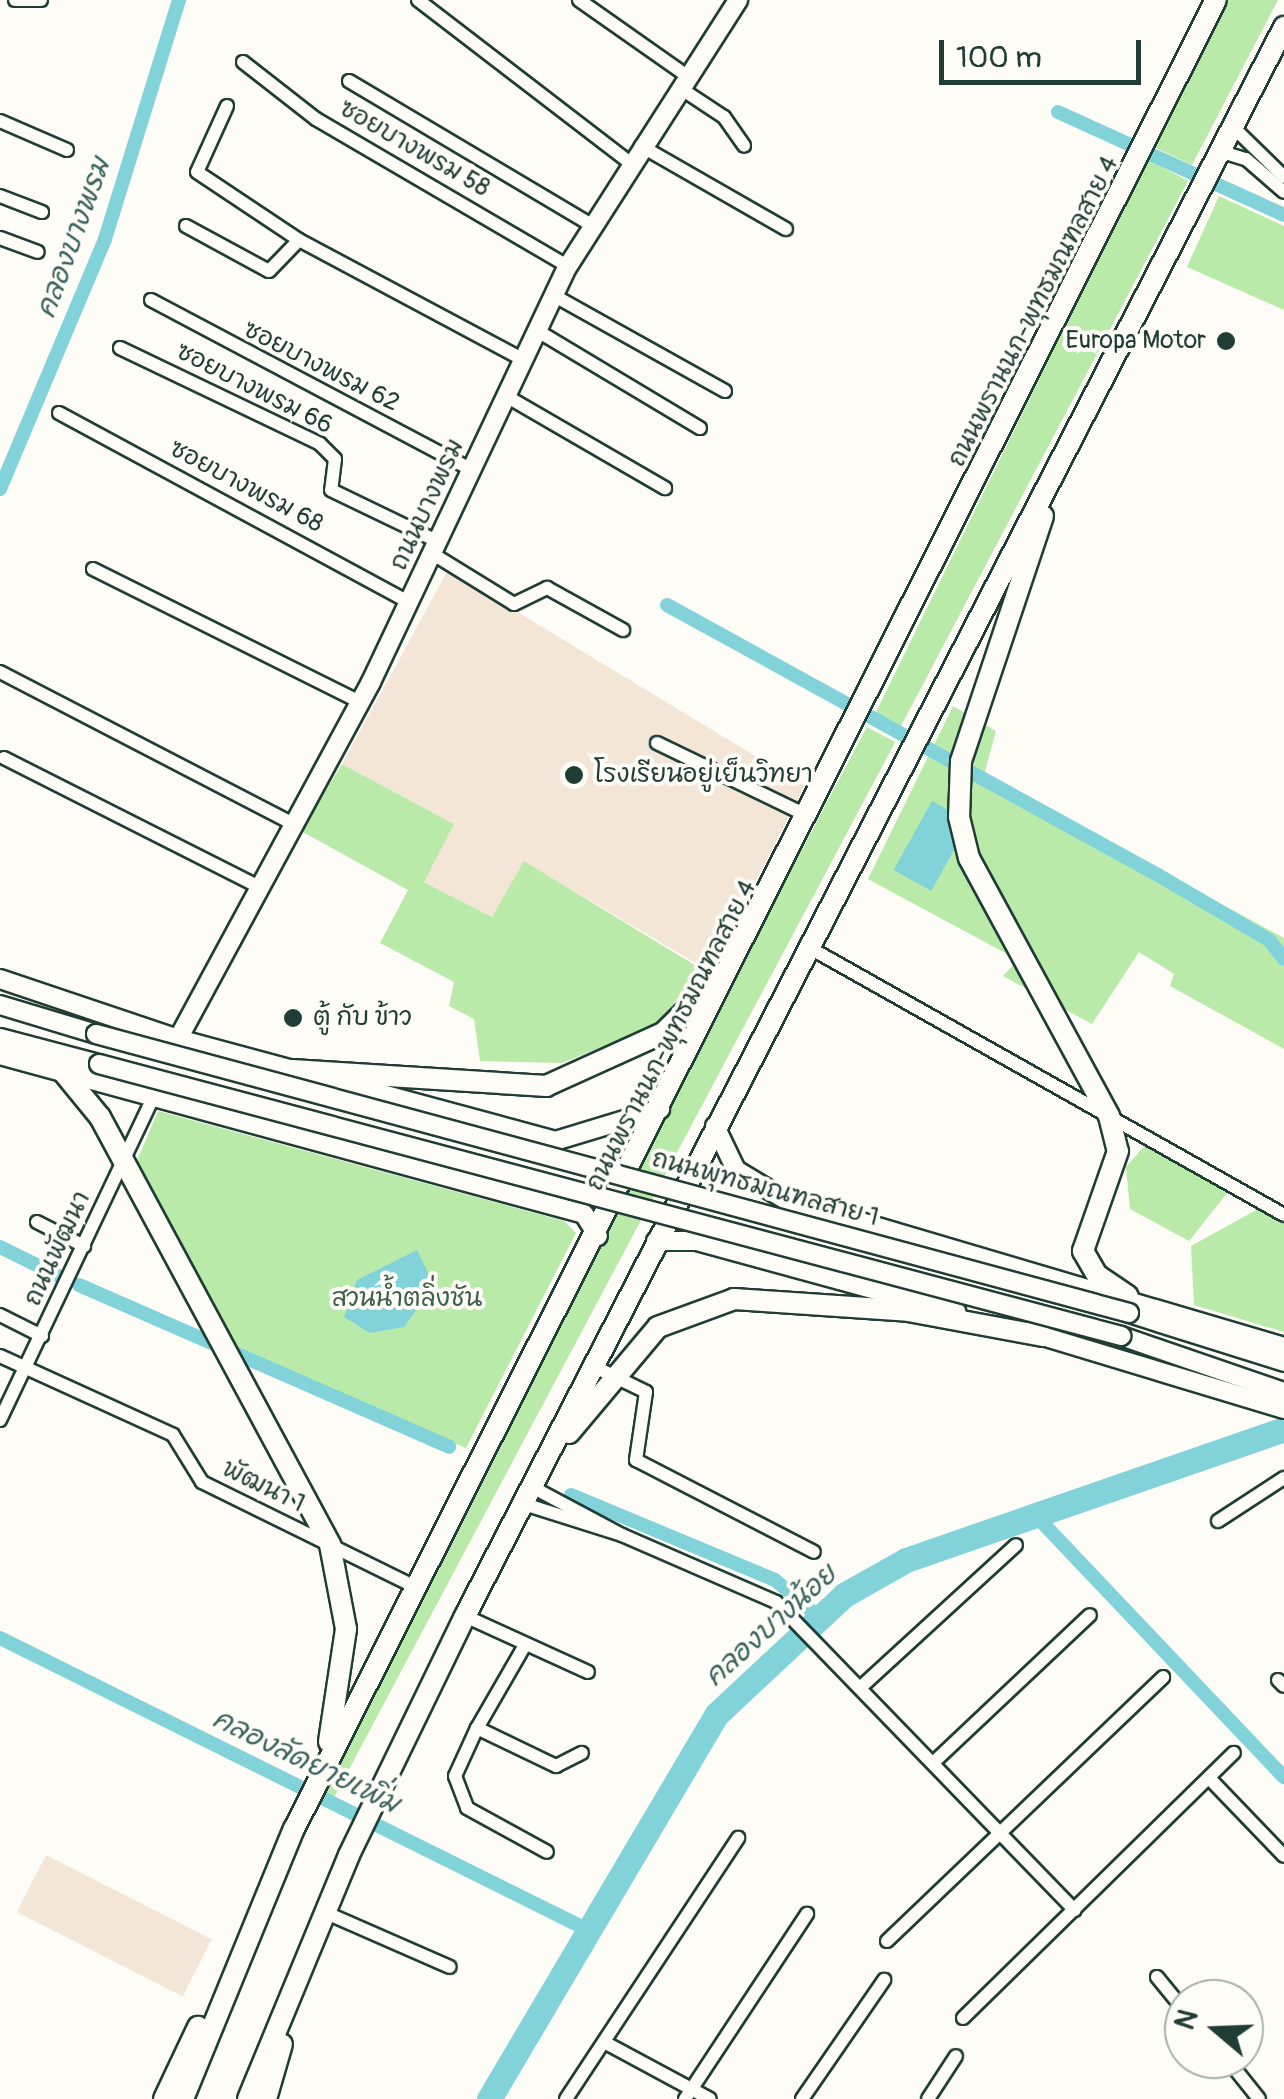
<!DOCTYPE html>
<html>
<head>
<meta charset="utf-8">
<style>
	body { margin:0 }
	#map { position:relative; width:1284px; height:2099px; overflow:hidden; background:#fdfcf7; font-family:Pangolin,"Playpen Sans Thai",sans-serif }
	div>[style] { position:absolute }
	.built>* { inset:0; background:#f3e6d7; transform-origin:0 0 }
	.green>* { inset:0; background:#b9eaa9; transform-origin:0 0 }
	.water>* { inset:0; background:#81d2d9; transform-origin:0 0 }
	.canal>* { height:14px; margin:-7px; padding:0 7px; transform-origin:7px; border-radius:7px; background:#81d2d9 }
	.river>* { height:25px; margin:-12.5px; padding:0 12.5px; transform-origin:12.5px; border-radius:12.5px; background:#81d2d9 }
	.roads { filter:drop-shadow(2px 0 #1f3d34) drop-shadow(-2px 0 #1f3d34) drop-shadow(0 2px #1f3d34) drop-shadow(0 -2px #1f3d34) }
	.minor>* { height:12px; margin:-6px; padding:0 6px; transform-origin:6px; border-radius:6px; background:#fdfcf7 }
	.tertiary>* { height:18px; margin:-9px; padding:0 9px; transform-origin:9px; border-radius:9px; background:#fdfcf7 }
	.secondary>* { height:18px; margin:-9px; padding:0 9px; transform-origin:9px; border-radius:9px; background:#fdfcf7 }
	.primary>* { height:20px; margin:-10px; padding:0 10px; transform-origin:10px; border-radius:10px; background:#fdfcf7 }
	.bridges { filter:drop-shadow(2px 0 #1f3d34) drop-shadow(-2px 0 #1f3d34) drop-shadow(0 2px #1f3d34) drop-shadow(0 -2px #1f3d34) }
	.secondary-bridge>* { height:18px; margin:-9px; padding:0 9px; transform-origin:9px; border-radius:9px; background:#fdfcf7 }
	.dots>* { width:28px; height:28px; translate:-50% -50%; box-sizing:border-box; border:5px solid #fdfcf7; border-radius:50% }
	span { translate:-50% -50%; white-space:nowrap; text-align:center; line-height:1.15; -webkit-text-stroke:8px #fdfcf7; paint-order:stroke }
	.street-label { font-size:25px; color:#1f3d34 }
	.poi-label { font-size:25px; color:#1f3d34 }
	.right { translate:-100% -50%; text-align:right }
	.left { translate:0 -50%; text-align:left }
	.park-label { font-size:25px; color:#3e604b }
	.water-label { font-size:28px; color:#38625d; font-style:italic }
	.north { position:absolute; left:1164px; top:1979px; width:100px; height:100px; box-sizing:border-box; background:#fdfcf7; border:2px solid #a4b0a9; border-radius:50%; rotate:289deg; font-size:28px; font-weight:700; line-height:40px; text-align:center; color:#1f3d34 }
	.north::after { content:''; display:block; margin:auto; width:35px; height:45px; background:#1f3d34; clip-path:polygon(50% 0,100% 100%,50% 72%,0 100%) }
	.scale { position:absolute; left:939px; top:40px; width:202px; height:45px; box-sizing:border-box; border:5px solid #1f3d34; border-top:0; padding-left:12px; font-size:30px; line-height:35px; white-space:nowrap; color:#1f3d34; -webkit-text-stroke:8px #fdfcf7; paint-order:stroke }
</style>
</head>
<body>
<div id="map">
	<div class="built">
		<i style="clip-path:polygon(448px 570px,805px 786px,709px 971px,525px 862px,492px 917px,423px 881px,454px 824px,342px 764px)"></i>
		<i style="left:46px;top:1855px;width:186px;height:64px;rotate:27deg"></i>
	</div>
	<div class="green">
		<i style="clip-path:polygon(1228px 0,1278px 0,1192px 165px,1154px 147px)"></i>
		<i style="clip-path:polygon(1147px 159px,1188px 181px,900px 728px,875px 714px)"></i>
		<i style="clip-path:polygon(1219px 196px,1284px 226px,1284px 310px,1187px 267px)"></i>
		<i style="clip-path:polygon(953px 706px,996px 731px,984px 775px,1284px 938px,1284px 1049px,1170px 986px,1174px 974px,1139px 952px,1092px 1024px,1003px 976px,1018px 960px,868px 879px)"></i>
		<i style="left:867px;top:727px;width:32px;height:1195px;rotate:28deg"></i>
		<i style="clip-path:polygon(342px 764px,454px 824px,424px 882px,492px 917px,524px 861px,711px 975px,692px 1011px,562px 1063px,480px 1061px,474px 1019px,449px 1006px,454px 982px,380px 943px,408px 890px,301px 831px)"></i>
		<i style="clip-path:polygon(158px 1111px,564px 1221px,576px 1233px,466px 1448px,216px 1344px,131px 1175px)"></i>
		<i style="clip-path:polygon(1147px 1143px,1228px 1192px,1189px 1241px,1130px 1209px,1126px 1167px)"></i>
		<i style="clip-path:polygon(1258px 1209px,1284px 1224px,1284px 1332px,1194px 1305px,1191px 1246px)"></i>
	</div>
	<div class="water">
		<i style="left:932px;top:801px;width:43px;height:79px;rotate:29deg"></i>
		<i style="clip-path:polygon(417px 1250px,434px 1285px,404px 1327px,370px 1333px,344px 1317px,357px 1280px)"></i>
	</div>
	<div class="canal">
		<i style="left:1058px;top:112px;width:248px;rotate:24.5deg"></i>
		<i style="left:0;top:489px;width:271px;rotate:-67.2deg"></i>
		<i style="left:105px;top:239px;width:250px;rotate:-72.8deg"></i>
		<i style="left:667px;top:605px;width:560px;rotate:28.81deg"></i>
		<i style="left:1158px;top:875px;width:129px;rotate:30.4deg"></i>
		<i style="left:1269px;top:940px;width:24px;rotate:52deg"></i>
		<i style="left:0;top:1247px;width:64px;rotate:26.2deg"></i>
		<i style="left:79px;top:1285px;width:404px;rotate:23.6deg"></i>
		<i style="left:571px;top:1495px;width:221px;rotate:22.6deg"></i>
		<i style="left:775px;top:1580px;width:59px;rotate:40.2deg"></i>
		<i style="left:1037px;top:1517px;width:359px;rotate:46.5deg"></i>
		<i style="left:0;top:1638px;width:659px;rotate:26.41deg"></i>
	</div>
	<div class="river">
		<i style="left:489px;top:2099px;width:447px;rotate:-59.4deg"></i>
		<i style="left:717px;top:1714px;width:174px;rotate:-43.1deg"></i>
		<i style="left:844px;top:1595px;width:71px;rotate:-29.4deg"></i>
		<i style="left:906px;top:1560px;width:400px;rotate:-19.1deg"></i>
	</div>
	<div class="roads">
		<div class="minor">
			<i style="left:15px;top:0;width:26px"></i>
			<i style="left:418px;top:0;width:266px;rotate:37.5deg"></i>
			<i style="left:579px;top:0;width:132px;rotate:35.1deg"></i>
			<i style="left:243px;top:62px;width:93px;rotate:38deg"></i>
			<i style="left:316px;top:119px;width:292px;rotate:30.3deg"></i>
			<i style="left:349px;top:81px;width:282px;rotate:30.7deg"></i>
			<i style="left:680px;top:88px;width:53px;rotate:33.4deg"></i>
			<i style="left:724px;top:117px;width:35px;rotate:55deg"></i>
			<i style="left:227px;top:106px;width:72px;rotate:114.4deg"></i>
			<i style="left:197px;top:172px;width:123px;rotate:33.7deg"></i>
			<i style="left:0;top:121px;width:73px;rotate:23.4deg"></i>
			<i style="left:1232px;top:126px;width:73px;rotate:44.4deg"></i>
			<i style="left:641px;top:146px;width:167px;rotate:29.8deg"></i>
			<i style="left:1219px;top:151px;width:28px;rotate:17deg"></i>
			<i style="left:1246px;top:159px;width:50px;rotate:41deg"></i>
			<i style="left:0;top:196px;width:45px;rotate:20.9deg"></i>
			<i style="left:186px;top:226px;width:94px;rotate:28.5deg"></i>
			<i style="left:269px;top:271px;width:43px;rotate:-45.9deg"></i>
			<i style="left:299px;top:240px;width:253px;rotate:28.1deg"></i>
			<i style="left:0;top:238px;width:40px;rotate:20.2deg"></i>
			<i style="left:553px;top:295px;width:197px;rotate:29.2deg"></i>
			<i style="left:151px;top:300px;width:363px;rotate:27.9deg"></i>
			<i style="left:536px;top:330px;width:191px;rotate:30.9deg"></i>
			<i style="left:120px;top:348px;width:222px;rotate:25.6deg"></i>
			<i style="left:320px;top:444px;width:21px;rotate:45deg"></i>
			<i style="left:335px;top:459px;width:31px;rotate:97deg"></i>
			<i style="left:331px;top:490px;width:120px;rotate:25.7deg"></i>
			<i style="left:506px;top:396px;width:184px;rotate:30.1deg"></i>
			<i style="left:59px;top:413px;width:399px;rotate:28.4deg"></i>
			<i style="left:433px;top:554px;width:95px;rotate:31.7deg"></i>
			<i style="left:514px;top:604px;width:37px;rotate:-26deg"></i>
			<i style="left:547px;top:588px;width:87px;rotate:28.9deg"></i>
			<i style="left:93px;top:569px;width:298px;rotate:26.5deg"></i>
			<i style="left:0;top:672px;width:328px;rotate:27.4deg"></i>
			<i style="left:657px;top:743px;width:168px;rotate:25.8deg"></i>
			<i style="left:4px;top:758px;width:284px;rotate:26.8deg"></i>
			<i style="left:810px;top:948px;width:544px;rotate:29.39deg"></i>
			<i style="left:37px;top:1222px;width:53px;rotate:27.1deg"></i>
			<i style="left:0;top:1315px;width:47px;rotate:26.6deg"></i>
			<i style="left:0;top:1356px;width:190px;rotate:24.5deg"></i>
			<i style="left:173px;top:1435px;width:55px;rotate:58.3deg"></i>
			<i style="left:202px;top:1482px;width:240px;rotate:26.2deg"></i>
			<i style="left:593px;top:1366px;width:59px;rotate:26.1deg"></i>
			<i style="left:646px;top:1392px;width:69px;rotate:98.4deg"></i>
			<i style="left:636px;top:1460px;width:200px;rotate:27.3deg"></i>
			<i style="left:0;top:1420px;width:359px;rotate:-64.6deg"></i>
			<i style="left:524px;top:1504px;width:103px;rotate:17.6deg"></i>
			<i style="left:622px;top:1535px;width:102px;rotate:-151.9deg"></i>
			<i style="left:1218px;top:1521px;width:79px;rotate:-33.1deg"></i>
			<i style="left:622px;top:1535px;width:168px;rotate:23.5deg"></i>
			<i style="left:776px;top:1602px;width:429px;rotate:45.9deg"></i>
			<i style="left:465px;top:1616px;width:135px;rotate:24.5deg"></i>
			<i style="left:525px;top:1645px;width:96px;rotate:120deg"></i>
			<i style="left:477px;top:1728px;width:88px;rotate:25.7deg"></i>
			<i style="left:556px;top:1766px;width:29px;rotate:-27deg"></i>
			<i style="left:1278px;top:1680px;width:8px;rotate:45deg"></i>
			<i style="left:861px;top:1687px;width:210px;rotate:-42.5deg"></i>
			<i style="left:477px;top:1728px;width:53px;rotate:114.6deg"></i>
			<i style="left:455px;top:1776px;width:34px;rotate:69deg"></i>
			<i style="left:467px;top:1808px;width:91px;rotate:28.8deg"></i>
			<i style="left:934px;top:1762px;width:214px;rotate:-43.3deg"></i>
			<i style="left:1209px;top:1778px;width:108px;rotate:46.1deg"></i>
			<i style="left:324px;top:1912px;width:137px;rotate:23.6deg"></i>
			<i style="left:887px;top:1941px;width:382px;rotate:-43.7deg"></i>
			<i style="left:1157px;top:1977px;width:43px;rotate:50.7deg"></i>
			<i style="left:963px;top:2018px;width:379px;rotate:-44.4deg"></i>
			<i style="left:604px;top:2042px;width:120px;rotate:28.3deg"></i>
			<i style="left:1227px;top:2059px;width:51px;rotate:51.3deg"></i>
			<i style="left:566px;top:2099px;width:313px;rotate:-56.6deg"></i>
			<i style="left:685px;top:2099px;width:222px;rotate:-56.6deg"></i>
			<i style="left:802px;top:2099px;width:145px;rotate:-55.4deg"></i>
			<i style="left:928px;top:2099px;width:51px;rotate:-56.9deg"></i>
		</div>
		<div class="tertiary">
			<i style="left:178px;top:1039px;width:406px;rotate:-61.6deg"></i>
			<i style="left:371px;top:682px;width:460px;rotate:-64.7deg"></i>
			<i style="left:568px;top:266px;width:316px;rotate:-57.4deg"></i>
		</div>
		<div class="secondary">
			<i style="left:0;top:979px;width:188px;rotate:18.6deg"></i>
			<i style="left:178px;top:1039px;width:391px;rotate:15.1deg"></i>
			<i style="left:555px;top:1141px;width:110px;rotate:-16.9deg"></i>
			<i style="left:0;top:1005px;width:100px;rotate:16.8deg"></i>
			<i style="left:0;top:1038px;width:102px;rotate:14.7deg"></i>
			<i style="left:0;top:1055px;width:605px;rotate:15.23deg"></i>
			<i style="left:584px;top:1214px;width:26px;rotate:58deg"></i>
			<i style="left:715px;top:1126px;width:49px;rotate:64.5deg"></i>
			<i style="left:736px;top:1170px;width:58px;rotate:31deg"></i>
			<i style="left:786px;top:1200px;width:519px;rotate:16.45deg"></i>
			<i style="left:656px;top:1241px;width:41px"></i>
			<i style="left:697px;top:1241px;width:269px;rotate:15.3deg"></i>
			<i style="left:1129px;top:1313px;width:163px;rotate:17.5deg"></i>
			<i style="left:1029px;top:1332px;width:266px;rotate:16.8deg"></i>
			<i style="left:1121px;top:1336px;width:172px;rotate:19deg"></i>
		</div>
		<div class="primary">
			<i style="left:1043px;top:516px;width:258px;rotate:108.5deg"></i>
			<i style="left:961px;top:761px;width:56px;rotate:92deg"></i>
			<i style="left:959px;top:817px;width:42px;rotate:76.3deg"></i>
			<i style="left:969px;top:858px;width:294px;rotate:61.5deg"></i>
			<i style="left:1109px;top:1116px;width:36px;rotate:76deg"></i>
			<i style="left:1118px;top:1151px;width:106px;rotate:109.3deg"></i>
			<i style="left:1083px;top:1251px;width:28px;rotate:60deg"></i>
			<i style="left:1097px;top:1275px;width:37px;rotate:34deg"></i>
			<i style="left:292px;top:1070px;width:255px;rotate:3.6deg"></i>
			<i style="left:546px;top:1086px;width:128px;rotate:-24.4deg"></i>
			<i style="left:663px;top:1033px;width:84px;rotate:-44.5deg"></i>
			<i style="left:63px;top:1072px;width:58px;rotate:50.6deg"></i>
			<i style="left:100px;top:1117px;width:486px;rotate:61.7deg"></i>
			<i style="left:330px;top:1545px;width:86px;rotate:79.2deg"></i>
			<i style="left:346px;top:1629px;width:114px;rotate:98.6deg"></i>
			<i style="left:569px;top:1433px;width:138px;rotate:-50deg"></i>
			<i style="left:658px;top:1327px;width:81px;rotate:-20.2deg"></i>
			<i style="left:734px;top:1299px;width:174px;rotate:3.9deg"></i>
			<i style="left:908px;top:1311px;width:137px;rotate:10.5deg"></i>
			<i style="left:164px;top:2099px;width:80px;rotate:-64.7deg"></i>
			<i style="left:183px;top:2099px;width:292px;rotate:-67.7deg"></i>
			<i style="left:294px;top:1829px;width:2048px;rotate:-63.25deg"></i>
			<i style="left:248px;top:2099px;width:264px;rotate:-67.5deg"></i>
			<i style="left:349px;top:1855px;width:266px;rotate:-64.1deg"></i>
			<i style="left:465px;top:1616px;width:1788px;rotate:-62.73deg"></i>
			<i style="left:266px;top:2099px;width:57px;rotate:-73.8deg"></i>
		</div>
	</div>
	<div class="bridges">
		<div class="secondary-bridge">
			<i style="left:96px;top:1034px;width:1070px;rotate:15.11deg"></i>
			<i style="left:99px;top:1064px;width:1058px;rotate:14.9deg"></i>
		</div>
	</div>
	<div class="dots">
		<i style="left:1226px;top:341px;background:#1f3d34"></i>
		<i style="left:574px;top:775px;background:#1f3d34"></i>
		<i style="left:293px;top:1018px;background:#1f3d34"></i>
	</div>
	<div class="street-label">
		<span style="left:414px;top:149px;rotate:30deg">ซอยบางพรม 58</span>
		<span style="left:1034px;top:312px;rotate:-63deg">ถนนพรานนก-พุทธมณฑลสาย 4</span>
		<span style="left:321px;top:367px;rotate:27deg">ซอยบางพรม 62</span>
		<span style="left:254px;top:389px;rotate:27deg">ซอยบางพรม 66</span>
		<span style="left:246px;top:487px;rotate:28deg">ซอยบางพรม 68</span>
		<span style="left:428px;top:505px;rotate:-65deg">ถนนบางพรม</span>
		<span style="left:672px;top:1036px;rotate:-63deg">ถนนพรานนก-พุทธมณฑลสาย 4</span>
		<span style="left:765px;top:1189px;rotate:15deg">ถนนพุทธมณฑลสาย 1</span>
		<span style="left:58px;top:1249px;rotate:-65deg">ถนนพัฒนา</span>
		<span style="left:263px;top:1487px;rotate:26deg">พัฒนา 1</span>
	</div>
	<div class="poi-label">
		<span class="right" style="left:1206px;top:341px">Europa Motor</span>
		<span class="left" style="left:594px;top:775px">โรงเรียนอยู่เย็นวิทยา</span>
		<span class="left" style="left:313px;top:1018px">ตู้ กับ ข้าว</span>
	</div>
	<div class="park-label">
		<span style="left:407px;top:1299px">สวนน้ำตลิ่งชัน</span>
	</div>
	<div class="water-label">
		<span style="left:74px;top:238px;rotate:-70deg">คลองบางพรม</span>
		<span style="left:771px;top:1626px;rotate:-42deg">คลองบางน้อย</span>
		<span style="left:306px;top:1762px;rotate:26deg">คลองลัดยายเพิ่ม</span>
	</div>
	<div class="north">N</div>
	<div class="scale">100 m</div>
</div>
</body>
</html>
